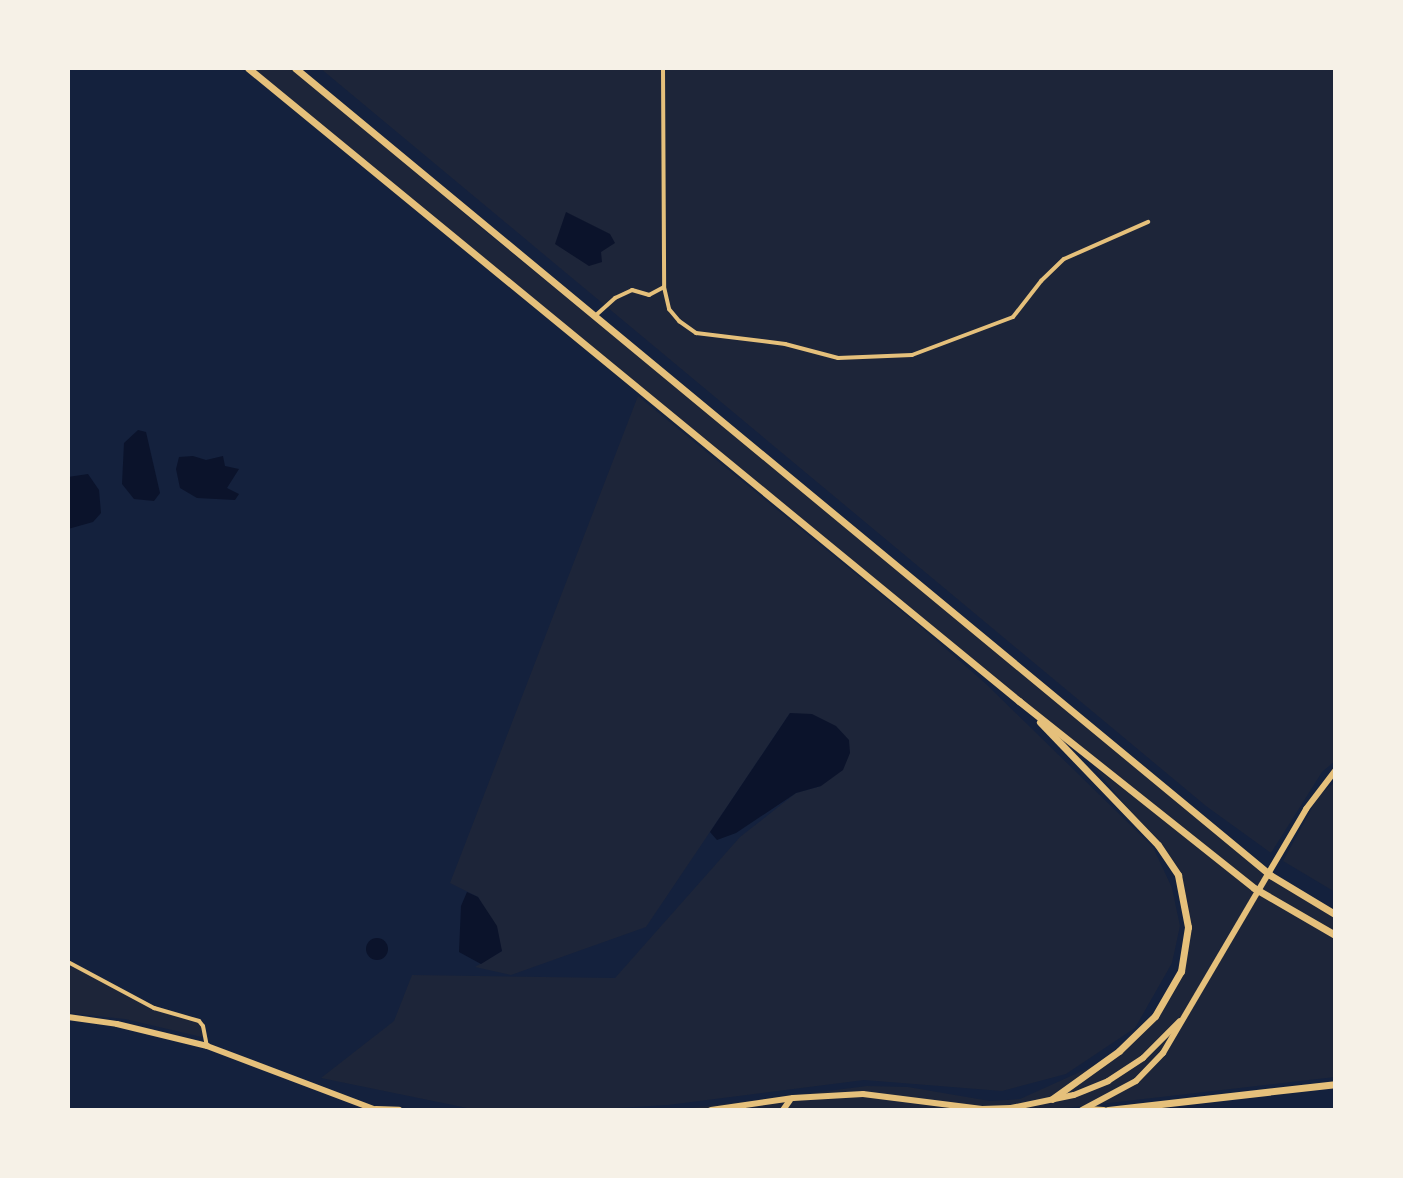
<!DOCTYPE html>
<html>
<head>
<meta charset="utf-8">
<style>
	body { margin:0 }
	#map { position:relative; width:1403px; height:1178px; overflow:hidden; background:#14213d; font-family:Lora,serif }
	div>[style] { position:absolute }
	.green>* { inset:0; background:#1d2539 }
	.water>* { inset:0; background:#0b132b }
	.round { border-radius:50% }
	.minor>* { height:4px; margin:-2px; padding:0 2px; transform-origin:2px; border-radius:2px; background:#e5c07b }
	.primary>* { height:6px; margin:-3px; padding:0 3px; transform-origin:3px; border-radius:3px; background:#e5c07b }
	.trunk>* { height:7px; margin:-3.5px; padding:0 3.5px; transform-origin:3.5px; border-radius:3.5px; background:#e5c07b }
	span { translate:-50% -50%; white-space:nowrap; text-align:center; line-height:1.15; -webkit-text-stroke:7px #f6f1e7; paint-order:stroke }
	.frame { position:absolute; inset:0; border:70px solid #f6f1e7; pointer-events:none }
</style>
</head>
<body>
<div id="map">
	<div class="green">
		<i style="clip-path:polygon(253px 68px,293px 68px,473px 221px,1267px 872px,1215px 957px,1270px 875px,1335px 914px,1335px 1077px,1048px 1110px,675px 1110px,867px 1086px,908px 1087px,990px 1101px,1020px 1099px,1102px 1062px,1140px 1031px,1176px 986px,1189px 932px,1188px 902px,1178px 875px,1158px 845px,1093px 766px,1220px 862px,495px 271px,435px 217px)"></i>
		<i style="clip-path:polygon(320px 68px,1335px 68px,1335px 761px,1322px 772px,1271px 853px,1206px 806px)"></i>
		<i style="clip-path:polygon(638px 396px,921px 627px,986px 684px,1153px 847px,1172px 888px,1180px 926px,1172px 963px,1135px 1028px,1066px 1074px,1002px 1091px,864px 1080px,668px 1105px,582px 1110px,477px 1110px,321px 1078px,394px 1021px,412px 975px,615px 978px,740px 837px,796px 793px,821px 786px,790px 713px,646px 927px,511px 975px,475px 967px,502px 951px,478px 897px,450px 883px)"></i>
		<i style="clip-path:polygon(1335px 782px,1335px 892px,1283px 861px,1319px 795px)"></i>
		<i style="clip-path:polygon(68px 962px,140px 1001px,188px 1016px,203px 1026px,206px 1038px,125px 1019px,68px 1013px)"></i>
	</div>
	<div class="water">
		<i style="clip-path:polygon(566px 212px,610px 234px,615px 243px,601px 252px,602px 262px,589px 266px,555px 244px)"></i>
		<i style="clip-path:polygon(138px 430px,146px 432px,160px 493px,154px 501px,134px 499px,122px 484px,124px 443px)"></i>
		<i style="clip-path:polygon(193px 456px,206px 460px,223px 456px,225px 466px,239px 469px,227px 488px,239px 494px,235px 500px,197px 498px,180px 488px,176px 469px,179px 457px)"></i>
		<i style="clip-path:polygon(88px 474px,99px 490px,101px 513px,93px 522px,68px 529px,68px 477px)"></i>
		<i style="clip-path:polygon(790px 713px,812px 714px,836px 726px,849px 740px,850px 753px,843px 770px,821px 786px,796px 793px,736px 833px,717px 840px,710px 832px)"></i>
		<i style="clip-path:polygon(467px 892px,478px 897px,497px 926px,502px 951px,481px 964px,459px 952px,461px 906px)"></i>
		<i class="round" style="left:366px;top:938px;width:22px;height:22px"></i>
	</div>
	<div class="minor">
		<i style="left:663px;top:68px;width:219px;rotate:89.7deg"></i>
		<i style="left:664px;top:287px;width:23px;rotate:77deg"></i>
		<i style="left:669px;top:309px;width:16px;rotate:50deg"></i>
		<i style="left:679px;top:321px;width:21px;rotate:35deg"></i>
		<i style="left:696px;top:333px;width:90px;rotate:7deg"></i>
		<i style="left:785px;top:344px;width:55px;rotate:14.8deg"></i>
		<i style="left:838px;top:358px;width:74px;rotate:-2.3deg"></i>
		<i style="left:912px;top:355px;width:108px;rotate:-20.6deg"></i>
		<i style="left:1013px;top:317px;width:46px;rotate:-52.1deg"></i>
		<i style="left:1041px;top:281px;width:32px;rotate:-44deg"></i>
		<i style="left:1064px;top:259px;width:92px;rotate:-23.8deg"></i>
		<i style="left:595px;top:316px;width:27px;rotate:-42deg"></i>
		<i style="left:615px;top:298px;width:19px;rotate:-25deg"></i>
		<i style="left:632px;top:290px;width:18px;rotate:16deg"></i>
		<i style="left:649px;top:295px;width:17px;rotate:-28deg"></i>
		<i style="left:68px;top:962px;width:98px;rotate:28.1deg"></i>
		<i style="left:154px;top:1008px;width:47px;rotate:16.1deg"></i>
		<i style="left:199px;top:1021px;width:6px;rotate:51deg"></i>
		<i style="left:203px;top:1026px;width:20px;rotate:79deg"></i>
	</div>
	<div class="primary">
		<i style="left:68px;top:1017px;width:49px;rotate:8.1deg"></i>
		<i style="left:117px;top:1024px;width:93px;rotate:13.7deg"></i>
		<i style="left:207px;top:1046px;width:181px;rotate:20.7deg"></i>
		<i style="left:376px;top:1109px;width:23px;rotate:2deg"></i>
		<i style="left:711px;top:1110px;width:83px;rotate:-8.3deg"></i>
		<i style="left:793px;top:1098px;width:70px;rotate:-3.3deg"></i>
		<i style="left:863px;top:1094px;width:120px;rotate:7.2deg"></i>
		<i style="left:982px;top:1109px;width:29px;rotate:-2deg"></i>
		<i style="left:1011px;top:1108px;width:64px;rotate:-11.7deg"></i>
		<i style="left:1074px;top:1095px;width:37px;rotate:-22deg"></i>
		<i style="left:1108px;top:1081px;width:42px;rotate:-33.3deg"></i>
		<i style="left:1143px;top:1058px;width:52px;rotate:-45deg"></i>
		<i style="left:783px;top:1110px;width:12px;rotate:-55deg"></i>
		<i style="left:1082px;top:1110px;width:61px;rotate:-28.2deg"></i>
		<i style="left:1136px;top:1081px;width:39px;rotate:-46deg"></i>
		<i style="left:1163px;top:1053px;width:283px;rotate:-59.6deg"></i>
		<i style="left:1306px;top:809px;width:48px;rotate:-52.7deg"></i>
	</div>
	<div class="trunk">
		<i style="left:248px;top:68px;width:998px;rotate:39.39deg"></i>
		<i style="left:1019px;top:701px;width:300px;rotate:38.5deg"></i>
		<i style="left:1254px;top:888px;width:94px;rotate:30.1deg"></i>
		<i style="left:295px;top:68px;width:1266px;rotate:39.61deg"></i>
		<i style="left:1270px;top:875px;width:76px;rotate:31deg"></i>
		<i style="left:1040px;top:722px;width:170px;rotate:46.2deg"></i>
		<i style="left:1158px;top:845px;width:36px;rotate:56deg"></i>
		<i style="left:1178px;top:875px;width:53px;rotate:79.1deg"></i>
		<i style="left:1188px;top:927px;width:45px;rotate:99deg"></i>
		<i style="left:1181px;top:971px;width:52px;rotate:120deg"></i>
		<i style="left:1155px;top:1016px;width:50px;rotate:135.8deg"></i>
		<i style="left:1119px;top:1051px;width:82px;rotate:144.4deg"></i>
		<i style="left:1087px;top:1109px;width:16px;rotate:4deg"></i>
		<i style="left:1108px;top:1110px;width:228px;rotate:-6.5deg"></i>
	</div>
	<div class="frame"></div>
</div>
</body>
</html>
